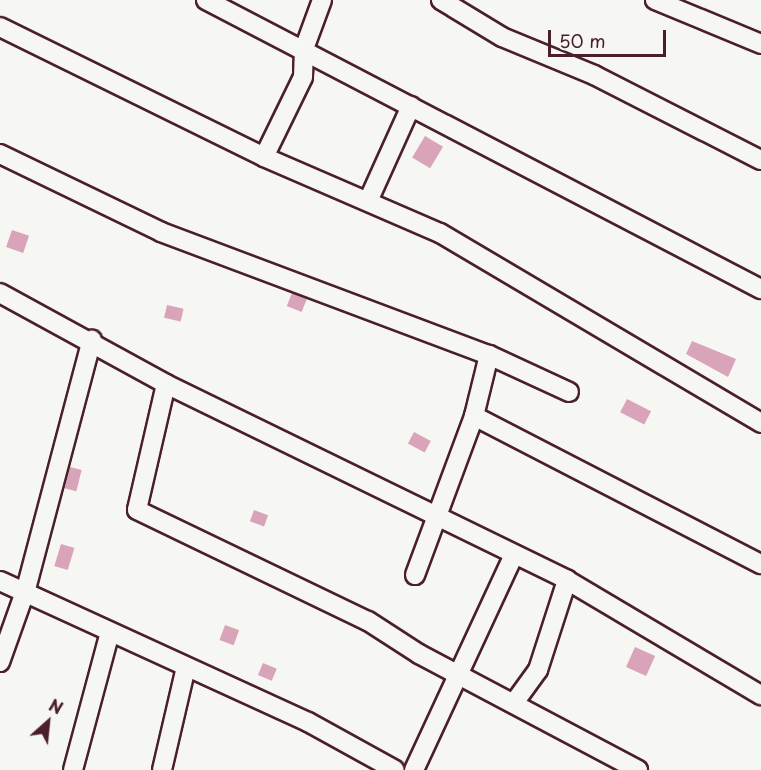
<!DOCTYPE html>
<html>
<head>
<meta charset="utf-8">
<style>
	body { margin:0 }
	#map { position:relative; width:761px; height:770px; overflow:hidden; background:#f6f6f2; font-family:"Playpen Sans",sans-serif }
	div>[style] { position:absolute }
	.building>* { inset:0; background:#d9a3b9; transform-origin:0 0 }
	.roads { filter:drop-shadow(2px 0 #4a1f2b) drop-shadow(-2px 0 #4a1f2b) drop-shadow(0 2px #4a1f2b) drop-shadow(0 -2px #4a1f2b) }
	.street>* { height:18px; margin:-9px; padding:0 9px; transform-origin:9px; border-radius:9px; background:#f6f6f2 }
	span { translate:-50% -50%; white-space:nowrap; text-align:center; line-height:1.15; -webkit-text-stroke:4.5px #f6f6f2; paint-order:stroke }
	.north { position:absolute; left:18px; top:692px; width:60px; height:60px; -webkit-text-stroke:4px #f6f6f2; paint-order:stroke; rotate:27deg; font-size:16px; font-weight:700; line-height:24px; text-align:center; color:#4a1f2b }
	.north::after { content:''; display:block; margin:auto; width:21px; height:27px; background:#4a1f2b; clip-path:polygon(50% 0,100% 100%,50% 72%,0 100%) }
	.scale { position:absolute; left:548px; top:30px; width:118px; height:27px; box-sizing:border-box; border:3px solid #4a1f2b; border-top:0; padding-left:8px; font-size:18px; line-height:21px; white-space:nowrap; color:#4a1f2b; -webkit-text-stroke:4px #f6f6f2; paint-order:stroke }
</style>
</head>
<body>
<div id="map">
	<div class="building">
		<i style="left:425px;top:136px;width:21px;height:25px;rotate:31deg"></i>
		<i style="left:12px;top:230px;width:18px;height:18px;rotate:19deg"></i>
		<i style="left:292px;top:293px;width:16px;height:14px;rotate:22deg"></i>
		<i style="left:167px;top:305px;width:17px;height:13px;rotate:13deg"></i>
		<i style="clip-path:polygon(692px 341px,736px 359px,728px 377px,686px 354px)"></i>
		<i style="left:627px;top:399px;width:27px;height:15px;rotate:27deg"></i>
		<i style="left:414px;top:432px;width:19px;height:13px;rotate:28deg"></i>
		<i style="left:70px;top:467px;width:12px;height:22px;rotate:14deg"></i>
		<i style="left:254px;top:510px;width:15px;height:12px;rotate:20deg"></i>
		<i style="left:61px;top:544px;width:14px;height:23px;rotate:17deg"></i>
		<i style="left:225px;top:625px;width:15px;height:16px;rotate:20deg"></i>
		<i style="left:635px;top:647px;width:22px;height:22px;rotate:24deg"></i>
		<i style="left:263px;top:663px;width:15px;height:13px;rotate:23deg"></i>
	</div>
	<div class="roads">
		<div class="street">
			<i style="left:206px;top:0;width:626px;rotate:27.51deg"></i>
			<i style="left:441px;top:0;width:71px;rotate:31.2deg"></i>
			<i style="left:502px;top:37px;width:100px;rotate:22.4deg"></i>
			<i style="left:594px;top:75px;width:187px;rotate:27deg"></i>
			<i style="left:655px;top:0;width:115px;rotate:22.5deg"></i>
			<i style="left:0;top:27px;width:294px;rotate:26.2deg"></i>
			<i style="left:264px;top:157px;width:192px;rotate:23.4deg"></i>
			<i style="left:440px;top:233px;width:373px;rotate:30.6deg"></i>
			<i style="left:0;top:154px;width:179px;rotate:25.8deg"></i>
			<i style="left:161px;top:232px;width:350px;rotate:20.6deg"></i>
			<i style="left:489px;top:355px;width:88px;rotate:24.8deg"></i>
			<i style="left:264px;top:157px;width:89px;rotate:-64deg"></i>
			<i style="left:303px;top:77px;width:28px;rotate:-88deg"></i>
			<i style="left:304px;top:49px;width:52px;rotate:-69.8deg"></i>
			<i style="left:369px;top:199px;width:102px;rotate:-65.7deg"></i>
			<i style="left:0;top:293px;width:189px;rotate:28.7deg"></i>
			<i style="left:166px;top:384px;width:446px;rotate:26deg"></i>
			<i style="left:567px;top:580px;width:226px;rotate:30.7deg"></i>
			<i style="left:166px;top:384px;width:129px;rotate:103deg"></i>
			<i style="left:137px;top:510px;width:256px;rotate:25.7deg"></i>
			<i style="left:368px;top:621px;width:61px;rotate:32.9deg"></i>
			<i style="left:419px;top:654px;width:248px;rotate:27.9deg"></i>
			<i style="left:474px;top:416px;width:323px;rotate:27.3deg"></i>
			<i style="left:415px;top:575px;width:170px;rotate:-69.6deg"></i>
			<i style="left:474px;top:416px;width:63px;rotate:-76.2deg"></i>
			<i style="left:0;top:581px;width:339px;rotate:24.6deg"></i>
			<i style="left:308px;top:722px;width:99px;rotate:28.9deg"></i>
			<i style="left:0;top:662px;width:77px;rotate:-70.4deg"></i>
			<i style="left:26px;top:589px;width:258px;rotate:-75.2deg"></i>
			<i style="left:514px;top:703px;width:41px;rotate:-54deg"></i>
			<i style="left:538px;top:670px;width:95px;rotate:-72.1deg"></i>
			<i style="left:73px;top:770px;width:143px;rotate:-75deg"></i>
			<i style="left:162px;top:770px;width:106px;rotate:-76.9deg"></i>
			<i style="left:414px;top:770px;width:237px;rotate:-65.1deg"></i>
		</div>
	</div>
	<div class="north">N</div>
	<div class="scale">50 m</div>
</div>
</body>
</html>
